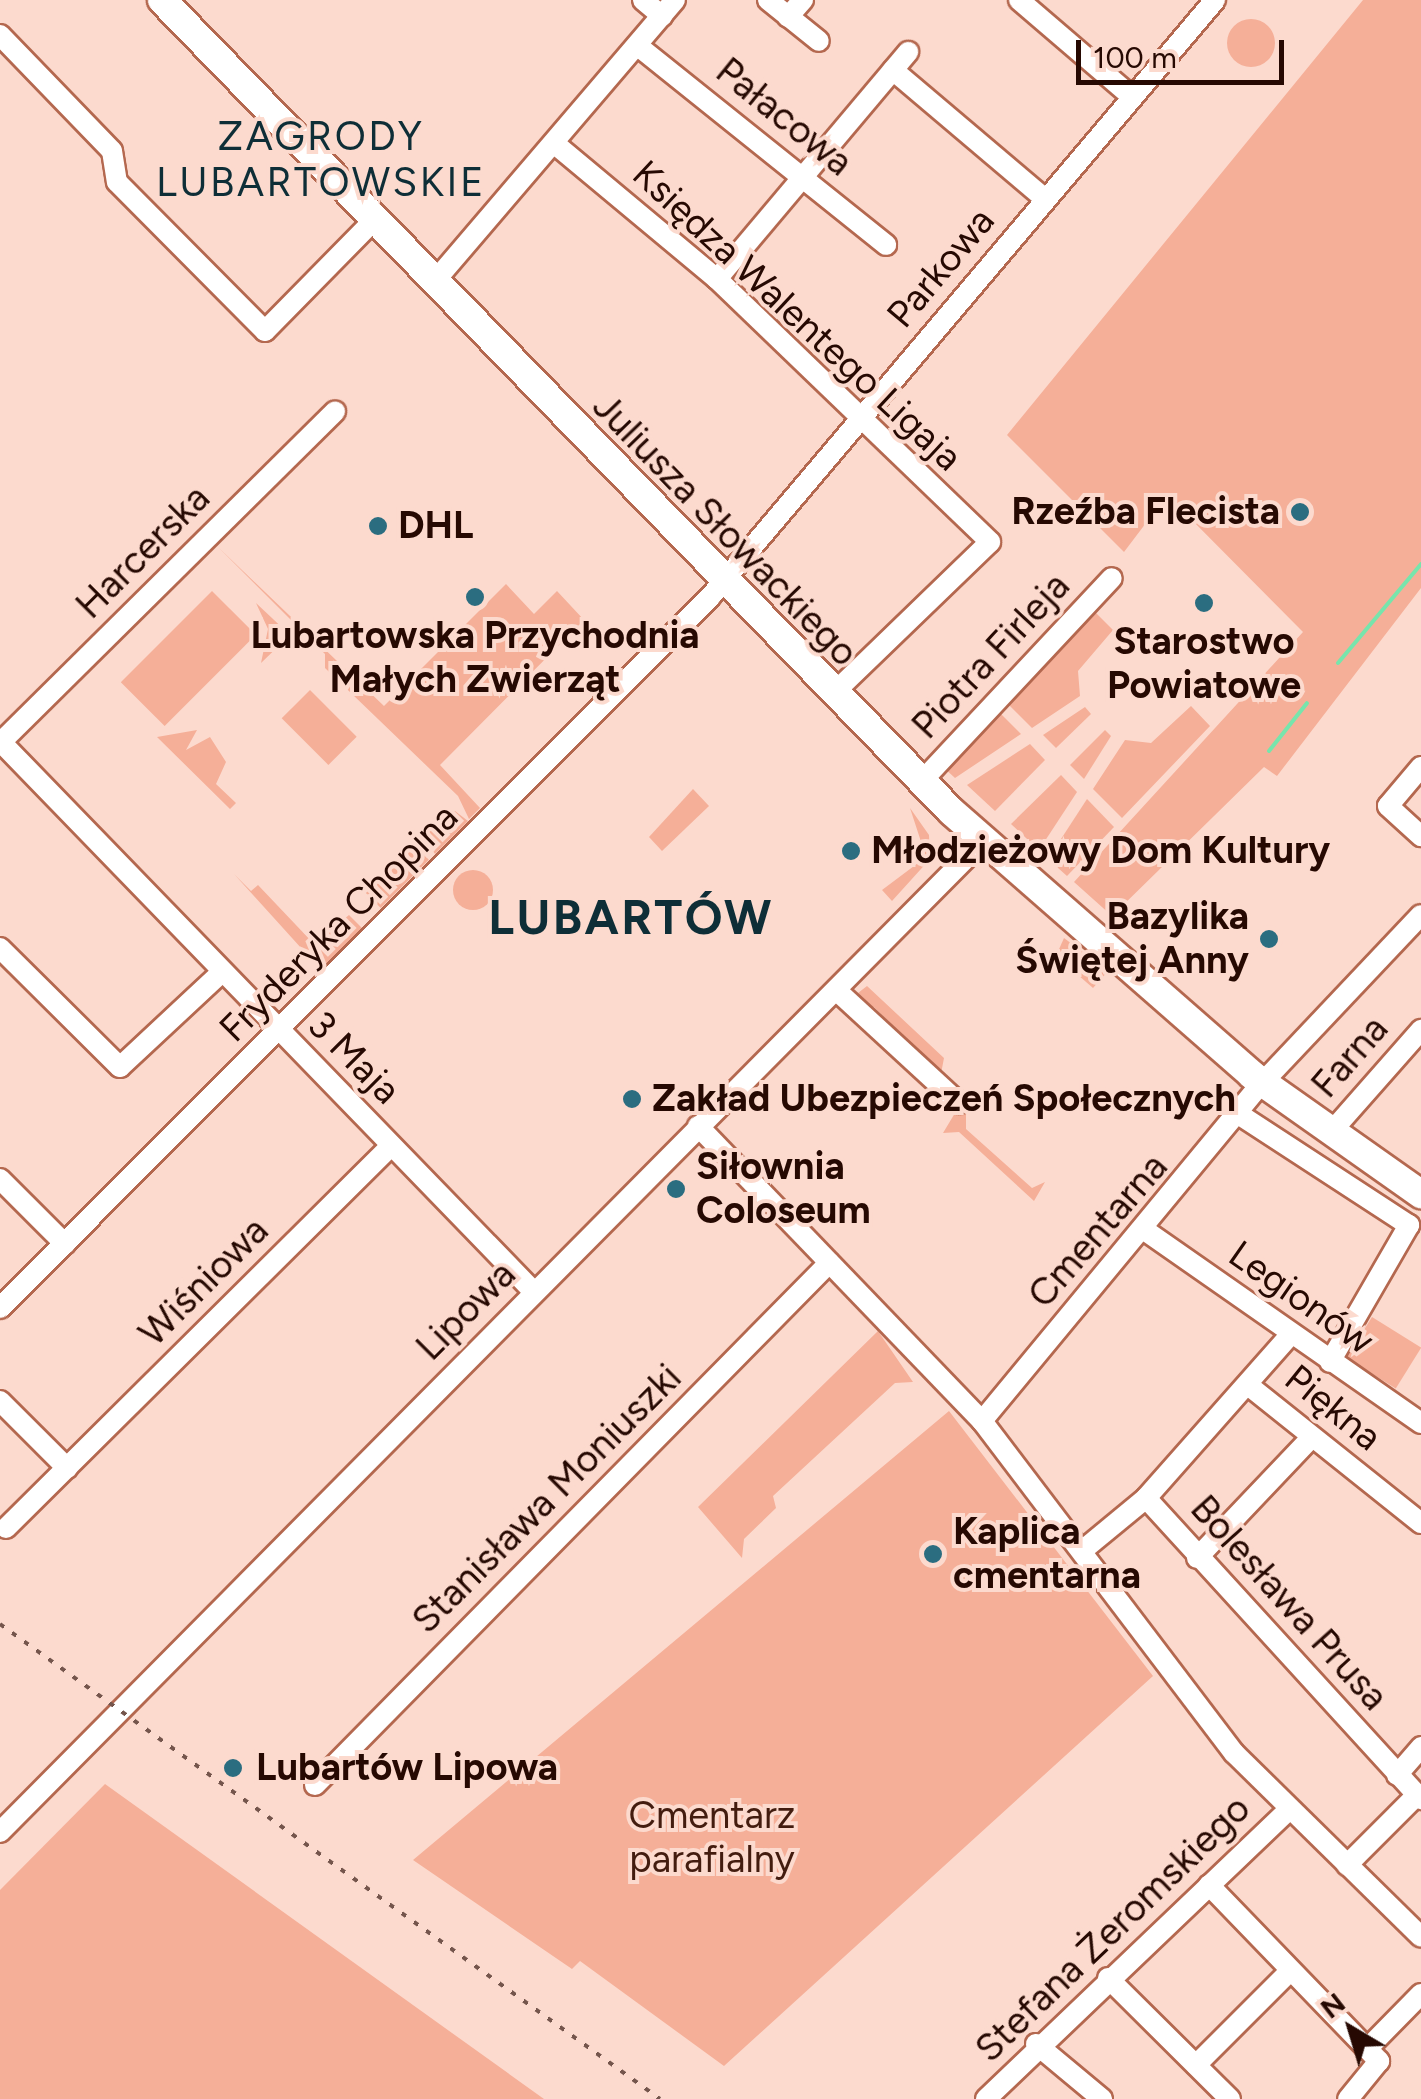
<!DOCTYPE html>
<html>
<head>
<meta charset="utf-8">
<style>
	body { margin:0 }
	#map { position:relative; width:1421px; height:2099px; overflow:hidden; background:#fcdace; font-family:Figtree,sans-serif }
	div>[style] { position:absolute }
	.green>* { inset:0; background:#f5af98; transform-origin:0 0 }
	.round { border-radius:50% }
	.stream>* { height:4px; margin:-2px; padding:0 2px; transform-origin:2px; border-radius:2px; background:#77e5ac }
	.roads { filter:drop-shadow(2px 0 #b4684f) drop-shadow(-2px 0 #b4684f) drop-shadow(0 2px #b4684f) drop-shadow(0 -2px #b4684f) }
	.minor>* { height:20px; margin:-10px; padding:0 10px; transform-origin:10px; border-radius:10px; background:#fff }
	.major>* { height:28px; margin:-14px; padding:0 14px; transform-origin:14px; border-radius:14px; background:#fff }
	.rail>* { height:4px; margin-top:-2px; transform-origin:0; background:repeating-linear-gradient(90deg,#74554c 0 5px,transparent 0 15px) }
	.dots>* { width:28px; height:28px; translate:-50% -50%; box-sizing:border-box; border:5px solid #fcdace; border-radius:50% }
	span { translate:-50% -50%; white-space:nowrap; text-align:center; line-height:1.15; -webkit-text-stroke:8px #fcdace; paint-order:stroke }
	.street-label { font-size:38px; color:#260902 }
	.poi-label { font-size:38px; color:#260902; font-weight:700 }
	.right { translate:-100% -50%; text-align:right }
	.left { translate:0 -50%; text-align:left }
	.park-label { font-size:38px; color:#431c0f }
	.neighbourhood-label { font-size:40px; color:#0e2e37; letter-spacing:2.5px }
	.district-label { font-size:48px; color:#0e2e37; font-weight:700; letter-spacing:2.5px }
	.north { position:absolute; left:1301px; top:1979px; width:100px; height:100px; -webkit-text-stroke:8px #fcdace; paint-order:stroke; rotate:322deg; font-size:28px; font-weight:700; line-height:40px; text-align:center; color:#260902 }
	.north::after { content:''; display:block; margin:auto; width:35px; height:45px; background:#260902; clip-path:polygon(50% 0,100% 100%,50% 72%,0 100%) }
	.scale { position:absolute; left:1076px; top:40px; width:208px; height:45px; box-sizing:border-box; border:5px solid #260902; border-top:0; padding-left:12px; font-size:30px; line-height:35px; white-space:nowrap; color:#260902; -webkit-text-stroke:8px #fcdace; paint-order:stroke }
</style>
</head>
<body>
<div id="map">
	<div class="green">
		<i style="clip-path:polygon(1363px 0,1421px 0,1421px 588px,1277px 776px,1264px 767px,1112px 916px,1074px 882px,1303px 632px,1178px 506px,1146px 523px,1124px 552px,1007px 435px)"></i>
		<i class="round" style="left:1227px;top:19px;width:48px;height:48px"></i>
		<i style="clip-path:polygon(218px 547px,384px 706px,506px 584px,534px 614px,557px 591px,584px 620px,440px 765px,480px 808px,469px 819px,458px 796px,325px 668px,325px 654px)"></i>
		<i style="left:212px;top:591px;width:62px;height:129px;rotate:45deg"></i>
		<i style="clip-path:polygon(256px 603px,290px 635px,261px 663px,268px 629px)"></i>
		<i style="clip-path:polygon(1093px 610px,1113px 630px,1078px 671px,1080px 696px,1032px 728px,1005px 701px)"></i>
		<i style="left:310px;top:690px;width:66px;height:40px;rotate:45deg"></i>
		<i style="clip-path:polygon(1191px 706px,1210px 726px,1122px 818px,1093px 789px,1125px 740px,1151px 743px)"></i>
		<i style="clip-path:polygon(1085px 707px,1091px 714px,1056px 748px,1043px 735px)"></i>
		<i style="clip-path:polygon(996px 709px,1021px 734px,955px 778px,943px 767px)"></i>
		<i style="clip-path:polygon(197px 730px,186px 750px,210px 737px,226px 762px,216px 784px,236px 803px,230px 809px,157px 737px)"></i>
		<i style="clip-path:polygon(1105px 730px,1111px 736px,1084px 779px,1070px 765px)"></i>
		<i style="clip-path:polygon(1030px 744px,1045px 760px,995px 811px,967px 785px)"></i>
		<i style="clip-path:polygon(1061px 775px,1077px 792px,1039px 850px,1011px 824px)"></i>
		<i style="clip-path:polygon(693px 789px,709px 806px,662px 851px,649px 837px)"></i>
		<i style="clip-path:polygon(1087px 799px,1114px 827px,1067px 876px,1048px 859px)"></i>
		<i style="clip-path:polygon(910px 808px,929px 835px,930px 859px,892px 901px,882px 890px,926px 857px)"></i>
		<i style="clip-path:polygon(455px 811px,468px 821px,435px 854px,422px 835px)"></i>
		<i style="left:414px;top:845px;width:21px;height:68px;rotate:45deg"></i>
		<i class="round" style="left:453px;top:870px;width:40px;height:40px"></i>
		<i style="clip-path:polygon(234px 874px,251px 891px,258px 885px,314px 944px,349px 915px,362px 928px,321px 970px)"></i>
		<i style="clip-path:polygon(1064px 938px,1108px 971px,1093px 988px,1056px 956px)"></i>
		<i style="clip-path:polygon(867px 986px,944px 1058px,939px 1084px,938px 1072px,874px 1007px,868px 1012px,858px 993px)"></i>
		<i style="clip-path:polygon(955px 1113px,966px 1113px,966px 1129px,1032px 1188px,1045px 1182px,1034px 1201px,959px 1132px,943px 1133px)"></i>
		<i style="left:1372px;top:1317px;width:58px;height:48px;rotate:32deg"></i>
		<i style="clip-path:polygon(878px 1331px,913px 1382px,895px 1383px,773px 1496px,776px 1508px,744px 1539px,742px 1558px,698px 1507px)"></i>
		<i style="clip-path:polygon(949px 1411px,1153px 1676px,724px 2066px,580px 1961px,572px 1969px,413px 1860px)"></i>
		<i style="clip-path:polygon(105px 1784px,544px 2099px,0 2099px,0 1890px)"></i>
	</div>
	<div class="stream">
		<i style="left:1338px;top:663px;width:129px;rotate:-50deg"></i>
		<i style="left:1269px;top:751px;width:61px;rotate:-51.6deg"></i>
	</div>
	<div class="roads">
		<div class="minor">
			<i style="left:643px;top:0;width:25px;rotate:40deg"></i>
			<i style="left:768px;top:0;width:65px;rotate:38.8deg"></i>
			<i style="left:1019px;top:0;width:149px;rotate:40.6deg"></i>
			<i style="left:788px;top:17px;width:23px;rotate:-49deg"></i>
			<i style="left:0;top:35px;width:161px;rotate:46deg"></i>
			<i style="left:112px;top:151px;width:31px;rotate:81deg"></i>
			<i style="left:117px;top:182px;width:210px;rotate:45.2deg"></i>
			<i style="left:265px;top:331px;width:156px;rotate:-45.5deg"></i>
			<i style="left:638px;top:46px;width:318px;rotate:38.7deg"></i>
			<i style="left:893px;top:70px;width:199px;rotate:40.3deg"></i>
			<i style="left:555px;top:144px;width:211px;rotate:39.8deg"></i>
			<i style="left:717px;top:279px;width:379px;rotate:43.9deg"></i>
			<i style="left:990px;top:542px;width:202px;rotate:136deg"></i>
			<i style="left:717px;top:279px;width:297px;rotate:-49.9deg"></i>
			<i style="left:434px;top:282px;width:371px;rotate:-49.5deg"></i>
			<i style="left:0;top:741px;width:767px;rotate:45.9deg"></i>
			<i style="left:1px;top:742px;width:470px;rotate:-44.7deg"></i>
			<i style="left:1421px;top:767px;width:51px;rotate:130.2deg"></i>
			<i style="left:1388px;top:806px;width:45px;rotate:42.3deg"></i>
			<i style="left:921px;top:782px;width:279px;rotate:-46.9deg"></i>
			<i style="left:0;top:948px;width:169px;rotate:44.8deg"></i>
			<i style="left:120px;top:1067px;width:139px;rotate:-43deg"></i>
			<i style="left:836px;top:990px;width:167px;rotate:42.6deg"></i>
			<i style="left:1240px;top:1115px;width:202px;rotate:33.1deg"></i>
			<i style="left:1409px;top:1225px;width:158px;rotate:120deg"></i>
			<i style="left:698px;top:1126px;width:409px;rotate:46.1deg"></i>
			<i style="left:982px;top:1421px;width:417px;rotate:52.8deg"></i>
			<i style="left:1234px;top:1753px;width:262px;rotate:44.5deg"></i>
			<i style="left:1332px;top:1131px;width:135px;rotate:-48.6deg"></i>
			<i style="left:0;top:1179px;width:92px;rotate:45deg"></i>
			<i style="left:1143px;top:1229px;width:339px;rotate:34.9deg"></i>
			<i style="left:0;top:1308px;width:1005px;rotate:-45.04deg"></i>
			<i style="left:710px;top:597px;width:782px;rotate:-49.77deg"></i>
			<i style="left:1248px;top:1385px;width:221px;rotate:38.6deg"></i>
			<i style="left:0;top:1401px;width:95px;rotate:45deg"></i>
			<i style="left:982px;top:1421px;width:439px;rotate:-50.4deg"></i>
			<i style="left:1262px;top:1083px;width:231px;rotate:-46.6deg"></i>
			<i style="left:1146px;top:1498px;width:408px;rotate:47.6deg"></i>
			<i style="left:6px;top:1528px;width:542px;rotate:-44.78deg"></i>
			<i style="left:1083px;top:1550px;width:82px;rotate:-39.5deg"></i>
			<i style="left:1146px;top:1498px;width:217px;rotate:-48.5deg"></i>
			<i style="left:1197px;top:1558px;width:166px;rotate:-46.5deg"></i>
			<i style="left:1397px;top:1775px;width:37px;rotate:-49deg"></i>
			<i style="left:315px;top:1785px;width:733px;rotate:-45.44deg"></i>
			<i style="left:0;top:1832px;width:1397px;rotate:-45.23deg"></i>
			<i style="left:1347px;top:1865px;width:99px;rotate:-45deg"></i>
			<i style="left:1209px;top:1885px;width:245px;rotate:46deg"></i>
			<i style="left:1379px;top:2061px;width:49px;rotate:129.2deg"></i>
			<i style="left:1108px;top:1978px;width:172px;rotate:44.8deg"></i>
			<i style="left:1036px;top:2044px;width:86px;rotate:39.8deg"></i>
			<i style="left:1367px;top:2049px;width:77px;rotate:-45.5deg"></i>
			<i style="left:1196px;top:2065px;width:133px;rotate:-45deg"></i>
			<i style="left:986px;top:2099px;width:418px;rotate:-43.7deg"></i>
		</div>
		<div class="major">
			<i style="left:162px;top:0;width:1133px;rotate:45.79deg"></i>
			<i style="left:952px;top:812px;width:399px;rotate:41.2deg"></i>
			<i style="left:1252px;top:1075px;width:207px;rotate:35.2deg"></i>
		</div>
	</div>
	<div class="rail">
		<i style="left:0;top:1624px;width:813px;rotate:35.74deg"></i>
	</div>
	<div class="dots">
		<i style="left:1300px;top:512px;background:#2b6d80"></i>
		<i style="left:378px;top:526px;background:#2b6d80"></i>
		<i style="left:475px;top:597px;background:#2b6d80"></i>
		<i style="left:1204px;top:603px;background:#2b6d80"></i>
		<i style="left:851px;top:851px;background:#2b6d80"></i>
		<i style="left:1269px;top:939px;background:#2b6d80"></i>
		<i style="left:632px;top:1099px;background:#2b6d80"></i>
		<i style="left:676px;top:1189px;background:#2b6d80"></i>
		<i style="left:933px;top:1554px;background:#2b6d80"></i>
		<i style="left:233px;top:1768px;background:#2b6d80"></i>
	</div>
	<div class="street-label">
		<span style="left:784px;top:117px;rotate:39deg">Pałacowa</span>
		<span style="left:941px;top:268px;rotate:-50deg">Parkowa</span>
		<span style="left:797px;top:316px;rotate:43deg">Księdza Walentego Ligaja</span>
		<span style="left:725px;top:530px;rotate:46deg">Juliusza Słowackiego</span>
		<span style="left:143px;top:552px;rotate:-45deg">Harcerska</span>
		<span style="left:991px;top:656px;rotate:-47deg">Piotra Firleja</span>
		<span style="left:339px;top:923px;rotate:-45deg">Fryderyka Chopina</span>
		<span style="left:1350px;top:1057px;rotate:-49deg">Farna</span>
		<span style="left:354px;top:1058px;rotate:45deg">3 Maja</span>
		<span style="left:1098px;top:1231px;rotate:-49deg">Cmentarna</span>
		<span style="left:204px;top:1282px;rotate:-45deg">Wiśniowa</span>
		<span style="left:1301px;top:1298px;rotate:35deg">Legionów</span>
		<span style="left:466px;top:1311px;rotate:-45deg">Lipowa</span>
		<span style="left:1333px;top:1408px;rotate:39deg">Piękna</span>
		<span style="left:547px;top:1499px;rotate:-45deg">Stanisława Moniuszki</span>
		<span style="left:1289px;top:1603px;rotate:48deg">Bolesława Prusa</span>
		<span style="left:1113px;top:1929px;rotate:-44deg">Stefana Żeromskiego</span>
	</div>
	<div class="poi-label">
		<span class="right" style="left:1280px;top:512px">Rzeźba Flecista</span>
		<span class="left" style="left:398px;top:526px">DHL</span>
		<span style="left:475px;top:658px">Lubartowska Przychodnia<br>Małych Zwierząt</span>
		<span style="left:1204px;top:664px">Starostwo<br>Powiatowe</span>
		<span class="left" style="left:871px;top:851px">Młodzieżowy Dom Kultury</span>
		<span class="right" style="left:1249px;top:939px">Bazylika<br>Świętej Anny</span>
		<span class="left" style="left:652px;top:1099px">Zakład Ubezpieczeń Społecznych</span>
		<span class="left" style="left:696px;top:1189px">Siłownia<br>Coloseum</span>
		<span class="left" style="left:953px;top:1554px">Kaplica<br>cmentarna</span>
		<span class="left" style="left:256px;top:1768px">Lubartów Lipowa</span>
	</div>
	<div class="park-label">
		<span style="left:712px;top:1838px">Cmentarz<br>parafialny</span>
	</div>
	<div class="neighbourhood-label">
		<span style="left:321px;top:159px">ZAGRODY<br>LUBARTOWSKIE</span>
	</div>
	<div class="district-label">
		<span style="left:631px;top:918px">LUBARTÓW</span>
	</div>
	<div class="north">N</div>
	<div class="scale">100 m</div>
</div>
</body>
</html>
